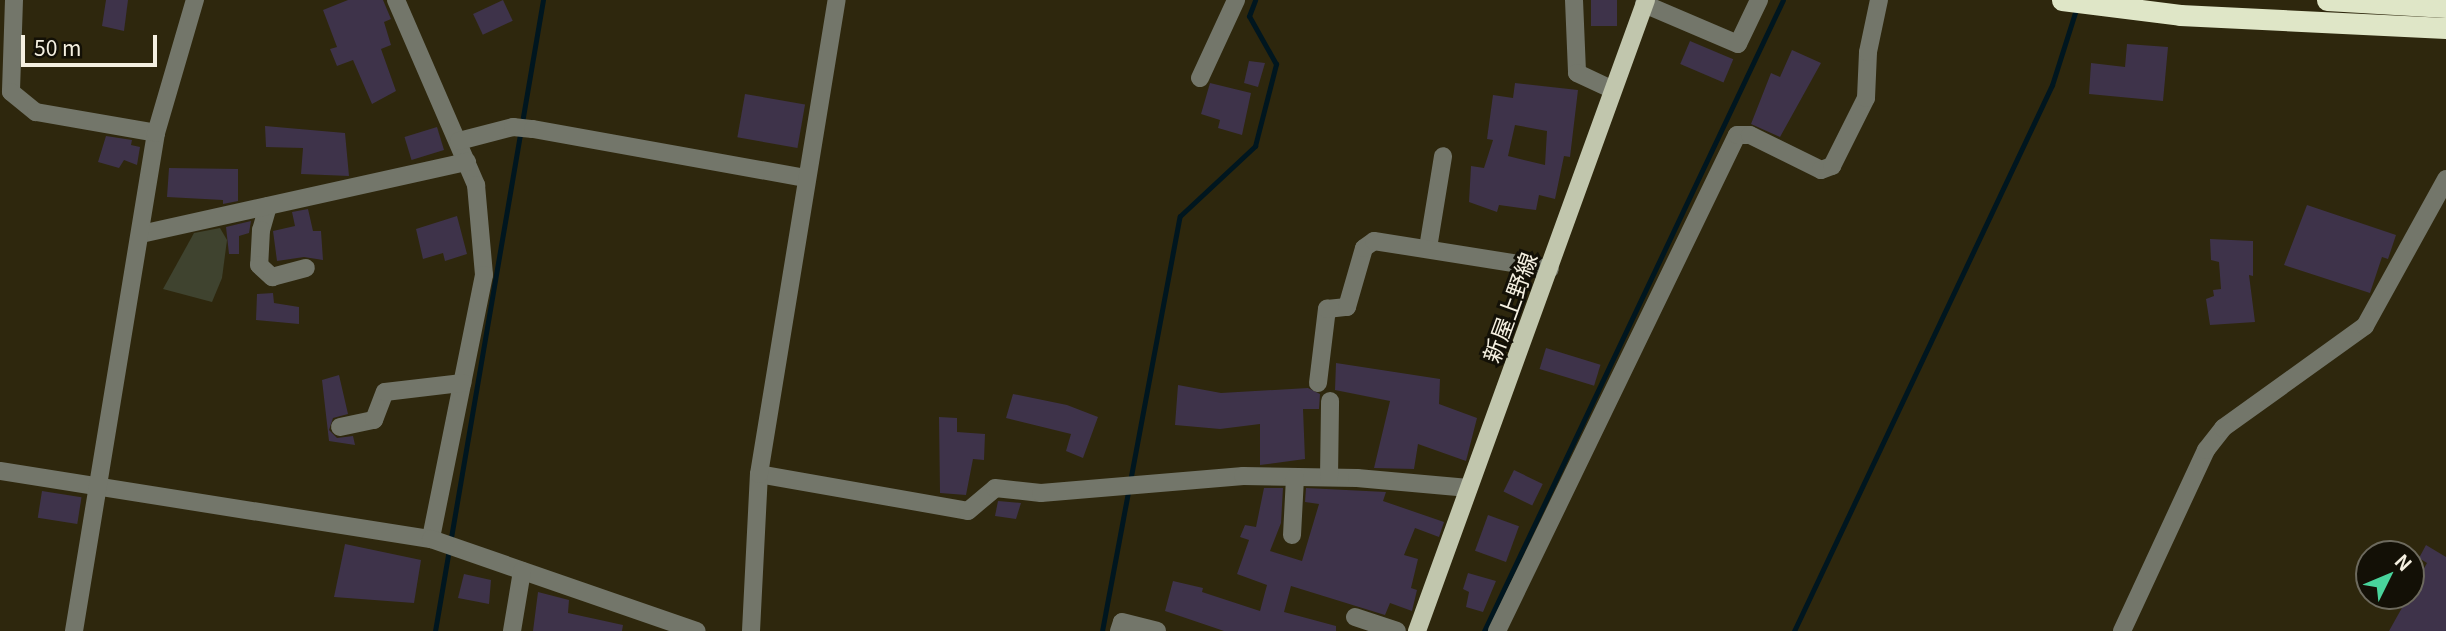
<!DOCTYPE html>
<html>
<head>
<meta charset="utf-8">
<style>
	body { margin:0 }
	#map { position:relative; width:2446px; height:631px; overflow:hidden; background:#2e270d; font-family:Georgia,"Noto Sans JP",serif }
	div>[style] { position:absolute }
	.green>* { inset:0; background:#3f432f }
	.stream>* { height:5px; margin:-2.5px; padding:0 2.5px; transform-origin:2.5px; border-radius:2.5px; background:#00161f }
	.building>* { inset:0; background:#3e334a; transform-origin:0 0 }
	.minor>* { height:18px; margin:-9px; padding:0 9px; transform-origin:9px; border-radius:9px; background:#73766a }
	.major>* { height:18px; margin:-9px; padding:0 9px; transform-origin:9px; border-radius:9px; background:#c1c6ad }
	.highway>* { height:21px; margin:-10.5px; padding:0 10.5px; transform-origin:10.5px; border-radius:10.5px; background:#dfe6c7 }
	span { translate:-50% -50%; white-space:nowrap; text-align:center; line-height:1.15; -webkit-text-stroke:6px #131006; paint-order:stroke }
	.street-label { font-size:23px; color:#f5f0e1 }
	.north { position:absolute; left:2355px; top:540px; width:70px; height:70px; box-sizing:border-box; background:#131006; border:2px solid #6d6a5e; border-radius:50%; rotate:47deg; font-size:19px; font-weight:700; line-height:28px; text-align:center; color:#f5f0e1 }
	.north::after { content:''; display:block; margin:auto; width:24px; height:32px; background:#49d49c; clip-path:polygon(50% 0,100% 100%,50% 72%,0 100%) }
	.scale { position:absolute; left:21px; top:35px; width:136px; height:32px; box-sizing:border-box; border:4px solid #f5f0e1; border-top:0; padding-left:9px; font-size:21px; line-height:24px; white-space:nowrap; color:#f5f0e1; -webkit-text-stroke:5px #131006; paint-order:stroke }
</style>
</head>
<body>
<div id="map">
	<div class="green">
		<i style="clip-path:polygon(220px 228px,227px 240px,222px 278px,212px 302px,163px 289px,194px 233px)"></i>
	</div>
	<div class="stream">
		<i style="left:435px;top:631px;width:640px;rotate:-80.29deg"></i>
		<i style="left:1102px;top:631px;width:422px;rotate:-79.4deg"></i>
		<i style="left:1180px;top:216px;width:103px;rotate:-43deg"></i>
		<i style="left:1255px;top:146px;width:85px;rotate:-75.6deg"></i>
		<i style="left:1276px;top:64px;width:55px;rotate:-119.4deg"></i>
		<i style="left:1249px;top:16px;width:17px;rotate:-69deg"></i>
		<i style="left:1484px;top:631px;width:698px;rotate:-64.65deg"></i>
		<i style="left:1794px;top:631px;width:604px;rotate:-64.71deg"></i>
		<i style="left:2052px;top:85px;width:83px;rotate:-72.4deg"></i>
	</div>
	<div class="building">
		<i style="clip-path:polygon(106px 0,128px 0,124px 31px,102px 26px)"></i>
		<i style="clip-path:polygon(348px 0,383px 0,391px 19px,384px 22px,391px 45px,381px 49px,396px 91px,372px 104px,353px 60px,337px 66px,330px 49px,337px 47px,323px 10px)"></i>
		<i style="left:503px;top:0;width:23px;height:33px;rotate:65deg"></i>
		<i style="left:1591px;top:0;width:26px;height:26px"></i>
		<i style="left:1690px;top:41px;width:47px;height:25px;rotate:23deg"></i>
		<i style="clip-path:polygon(2127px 44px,2168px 47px,2163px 101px,2089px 94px,2091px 63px,2125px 67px)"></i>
		<i style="clip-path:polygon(1792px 50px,1821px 63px,1780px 137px,1751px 124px,1771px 73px,1780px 77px)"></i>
		<i style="clip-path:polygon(1249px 61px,1265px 63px,1258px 87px,1244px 83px)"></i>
		<i style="clip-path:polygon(1210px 83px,1251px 93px,1242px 135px,1218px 128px,1220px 120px,1201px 114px)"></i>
		<i style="clip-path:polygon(evenodd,1515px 83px,1578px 90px,1570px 157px,1564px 156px,1555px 199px,1539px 195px,1536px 210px,1499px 205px,1497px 212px,1469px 202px,1471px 166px,1484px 168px,1493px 140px,1487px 139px,1493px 95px,1513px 98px,1515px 83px,1515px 125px,1547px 131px,1545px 165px,1508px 156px,1515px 125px)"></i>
		<i style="left:745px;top:94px;width:61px;height:44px;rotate:10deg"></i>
		<i style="clip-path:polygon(265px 126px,345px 133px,349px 176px,301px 174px,303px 148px,266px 147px)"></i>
		<i style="left:437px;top:127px;width:24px;height:34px;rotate:73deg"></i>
		<i style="clip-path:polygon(106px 136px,132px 140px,131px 145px,140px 147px,137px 165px,124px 160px,119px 168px,98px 162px)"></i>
		<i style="clip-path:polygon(169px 168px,238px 169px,238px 201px,223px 204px,223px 200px,167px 197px)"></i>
		<i style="clip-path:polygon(2307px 205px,2396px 235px,2388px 259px,2382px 257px,2370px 293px,2284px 265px)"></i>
		<i style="clip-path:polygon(308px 209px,313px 231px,321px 231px,323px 260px,304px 257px,277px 261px,273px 231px,295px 226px,292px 212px)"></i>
		<i style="clip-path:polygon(457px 216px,467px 254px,445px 261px,443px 253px,423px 259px,416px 229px)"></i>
		<i style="clip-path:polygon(251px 221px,249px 233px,239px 236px,239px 254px,229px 254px,226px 227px)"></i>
		<i style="clip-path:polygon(2210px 239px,2253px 241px,2253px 276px,2249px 275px,2255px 322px,2210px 325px,2206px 299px,2214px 296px,2213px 290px,2221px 289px,2219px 262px,2211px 260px)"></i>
		<i style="clip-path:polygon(273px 293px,274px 303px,299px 307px,299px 324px,256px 320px,257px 294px)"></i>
		<i style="left:1546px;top:348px;width:57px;height:22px;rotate:17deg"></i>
		<i style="clip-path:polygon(1336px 363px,1440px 379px,1439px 404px,1477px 418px,1466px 461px,1418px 444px,1414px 469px,1374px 468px,1390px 401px,1335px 390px)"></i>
		<i style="clip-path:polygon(339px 375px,348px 414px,333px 418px,329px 430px,337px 438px,353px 436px,355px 445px,329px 441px,322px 380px)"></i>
		<i style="clip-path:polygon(1178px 385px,1221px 393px,1308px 388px,1320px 394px,1319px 409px,1303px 409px,1305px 459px,1260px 465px,1260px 424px,1220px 429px,1175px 425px)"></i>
		<i style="clip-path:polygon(1013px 394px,1067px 405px,1098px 417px,1083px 458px,1066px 451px,1071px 434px,1006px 418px)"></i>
		<i style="clip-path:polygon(939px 417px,957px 418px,957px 432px,985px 434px,984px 460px,973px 459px,966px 495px,940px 493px)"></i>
		<i style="left:1514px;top:470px;width:32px;height:24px;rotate:26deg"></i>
		<i style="clip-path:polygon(1264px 488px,1283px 488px,1281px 523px,1270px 551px,1302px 561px,1319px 504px,1305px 502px,1306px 488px,1386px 492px,1383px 501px,1444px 522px,1439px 537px,1415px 528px,1404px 555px,1418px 559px,1411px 588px,1417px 590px,1412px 611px,1390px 603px,1385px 615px,1291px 586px,1284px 612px,1336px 626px,1336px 631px,1224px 631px,1165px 611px,1173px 581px,1203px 588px,1202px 592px,1260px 611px,1267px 585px,1237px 574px,1249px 540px,1240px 537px,1245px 525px,1256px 527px)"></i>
		<i style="left:42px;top:491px;width:40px;height:27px;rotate:9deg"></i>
		<i style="clip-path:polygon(998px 501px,1021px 503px,1016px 519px,995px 516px)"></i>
		<i style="left:1488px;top:515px;width:33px;height:38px;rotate:20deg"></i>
		<i style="clip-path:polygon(345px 544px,421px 560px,414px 603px,334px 597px)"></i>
		<i style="clip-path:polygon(2426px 545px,2446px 557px,2446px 631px,2389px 631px,2427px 563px,2419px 558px)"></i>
		<i style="clip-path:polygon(1468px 573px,1496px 581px,1483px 612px,1466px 607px,1469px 592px,1463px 589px)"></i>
		<i style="clip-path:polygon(464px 574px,491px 580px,489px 604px,458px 598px)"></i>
		<i style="clip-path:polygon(538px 592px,569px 600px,568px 613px,623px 625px,622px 631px,533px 631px)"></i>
	</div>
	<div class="minor">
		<i style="left:14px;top:0;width:92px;rotate:91.9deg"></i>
		<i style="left:11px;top:92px;width:32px;rotate:39deg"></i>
		<i style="left:36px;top:112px;width:122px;rotate:9.9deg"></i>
		<i style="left:396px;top:0;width:202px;rotate:66.6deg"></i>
		<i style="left:476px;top:185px;width:90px;rotate:84.9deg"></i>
		<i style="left:484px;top:275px;width:269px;rotate:101.4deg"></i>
		<i style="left:1574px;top:0;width:73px;rotate:87.6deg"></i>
		<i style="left:1577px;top:73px;width:38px;rotate:25deg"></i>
		<i style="left:1644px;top:4px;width:102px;rotate:23.1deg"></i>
		<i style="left:1738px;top:44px;width:49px;rotate:-64.5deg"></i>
		<i style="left:1200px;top:78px;width:86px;rotate:-65.2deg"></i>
		<i style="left:459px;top:141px;width:56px;rotate:-14.5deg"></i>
		<i style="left:513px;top:127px;width:20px;rotate:6deg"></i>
		<i style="left:533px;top:129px;width:276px;rotate:10.2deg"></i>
		<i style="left:268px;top:206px;width:25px;rotate:106deg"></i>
		<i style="left:261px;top:230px;width:35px;rotate:93deg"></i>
		<i style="left:259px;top:265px;width:18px;rotate:43deg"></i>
		<i style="left:272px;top:277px;width:35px;rotate:-15deg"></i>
		<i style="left:141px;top:234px;width:334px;rotate:-12.5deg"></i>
		<i style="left:1428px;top:248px;width:93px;rotate:-80.7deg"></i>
		<i style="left:1318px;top:383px;width:75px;rotate:-83.1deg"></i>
		<i style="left:1327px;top:309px;width:20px;rotate:-6deg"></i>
		<i style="left:1347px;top:307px;width:61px;rotate:-73.9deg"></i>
		<i style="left:1364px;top:248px;width:12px;rotate:-35deg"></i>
		<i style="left:1374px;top:241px;width:178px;rotate:9deg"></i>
		<i style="left:340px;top:427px;width:35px;rotate:-12deg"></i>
		<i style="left:374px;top:420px;width:30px;rotate:-69deg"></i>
		<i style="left:385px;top:392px;width:78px;rotate:-6.7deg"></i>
		<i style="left:0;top:471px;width:436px;rotate:9deg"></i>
		<i style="left:431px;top:539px;width:281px;rotate:19.1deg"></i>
		<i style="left:759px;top:474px;width:212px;rotate:10deg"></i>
		<i style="left:968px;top:511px;width:35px;rotate:-40deg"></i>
		<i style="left:995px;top:488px;width:46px;rotate:6.2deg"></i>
		<i style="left:1041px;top:493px;width:203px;rotate:-4.8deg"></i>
		<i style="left:1243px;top:476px;width:114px;rotate:1deg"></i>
		<i style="left:1357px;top:478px;width:112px;rotate:5.1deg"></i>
		<i style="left:1329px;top:477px;width:76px;rotate:-89.2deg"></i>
		<i style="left:1292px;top:535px;width:58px;rotate:-87deg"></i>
		<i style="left:1355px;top:617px;width:44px;rotate:18.4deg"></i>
		<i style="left:74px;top:631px;width:505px;rotate:-80.65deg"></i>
		<i style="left:156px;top:133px;width:139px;rotate:-73.7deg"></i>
		<i style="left:512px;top:631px;width:61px;rotate:-80.5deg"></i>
		<i style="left:751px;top:631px;width:157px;rotate:-87.1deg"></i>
		<i style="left:759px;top:474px;width:480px;rotate:-80.7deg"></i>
		<i style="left:1119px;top:631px;width:9px;rotate:-72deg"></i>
		<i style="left:1122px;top:622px;width:36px;rotate:14deg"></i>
		<i style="left:1497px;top:631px;width:551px;rotate:-64.18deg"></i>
		<i style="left:1737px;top:135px;width:13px"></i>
		<i style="left:1750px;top:135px;width:79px;rotate:26.2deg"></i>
		<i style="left:1821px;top:170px;width:12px;rotate:-20deg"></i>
		<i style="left:1832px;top:166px;width:76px;rotate:-63.4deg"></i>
		<i style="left:1866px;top:98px;width:46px;rotate:-87.5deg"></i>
		<i style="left:1868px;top:52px;width:53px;rotate:-78.1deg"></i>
		<i style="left:2122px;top:631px;width:200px;rotate:-65.1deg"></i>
		<i style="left:2206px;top:450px;width:28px;rotate:-52deg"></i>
		<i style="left:2223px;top:428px;width:175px;rotate:-35.7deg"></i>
		<i style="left:2365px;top:326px;width:168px;rotate:-61.1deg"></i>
	</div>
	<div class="major">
		<i style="left:1417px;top:631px;width:671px;rotate:-70.05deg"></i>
	</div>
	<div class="highway">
		<i style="left:2062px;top:0;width:119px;rotate:7.2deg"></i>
		<i style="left:2180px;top:15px;width:266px;rotate:2.8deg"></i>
		<i style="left:2327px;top:0;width:119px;rotate:3.4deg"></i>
	</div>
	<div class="street-label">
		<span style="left:1509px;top:307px;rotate:-70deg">新屋上野線</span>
	</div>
	<div class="north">N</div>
	<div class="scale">50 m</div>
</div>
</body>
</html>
